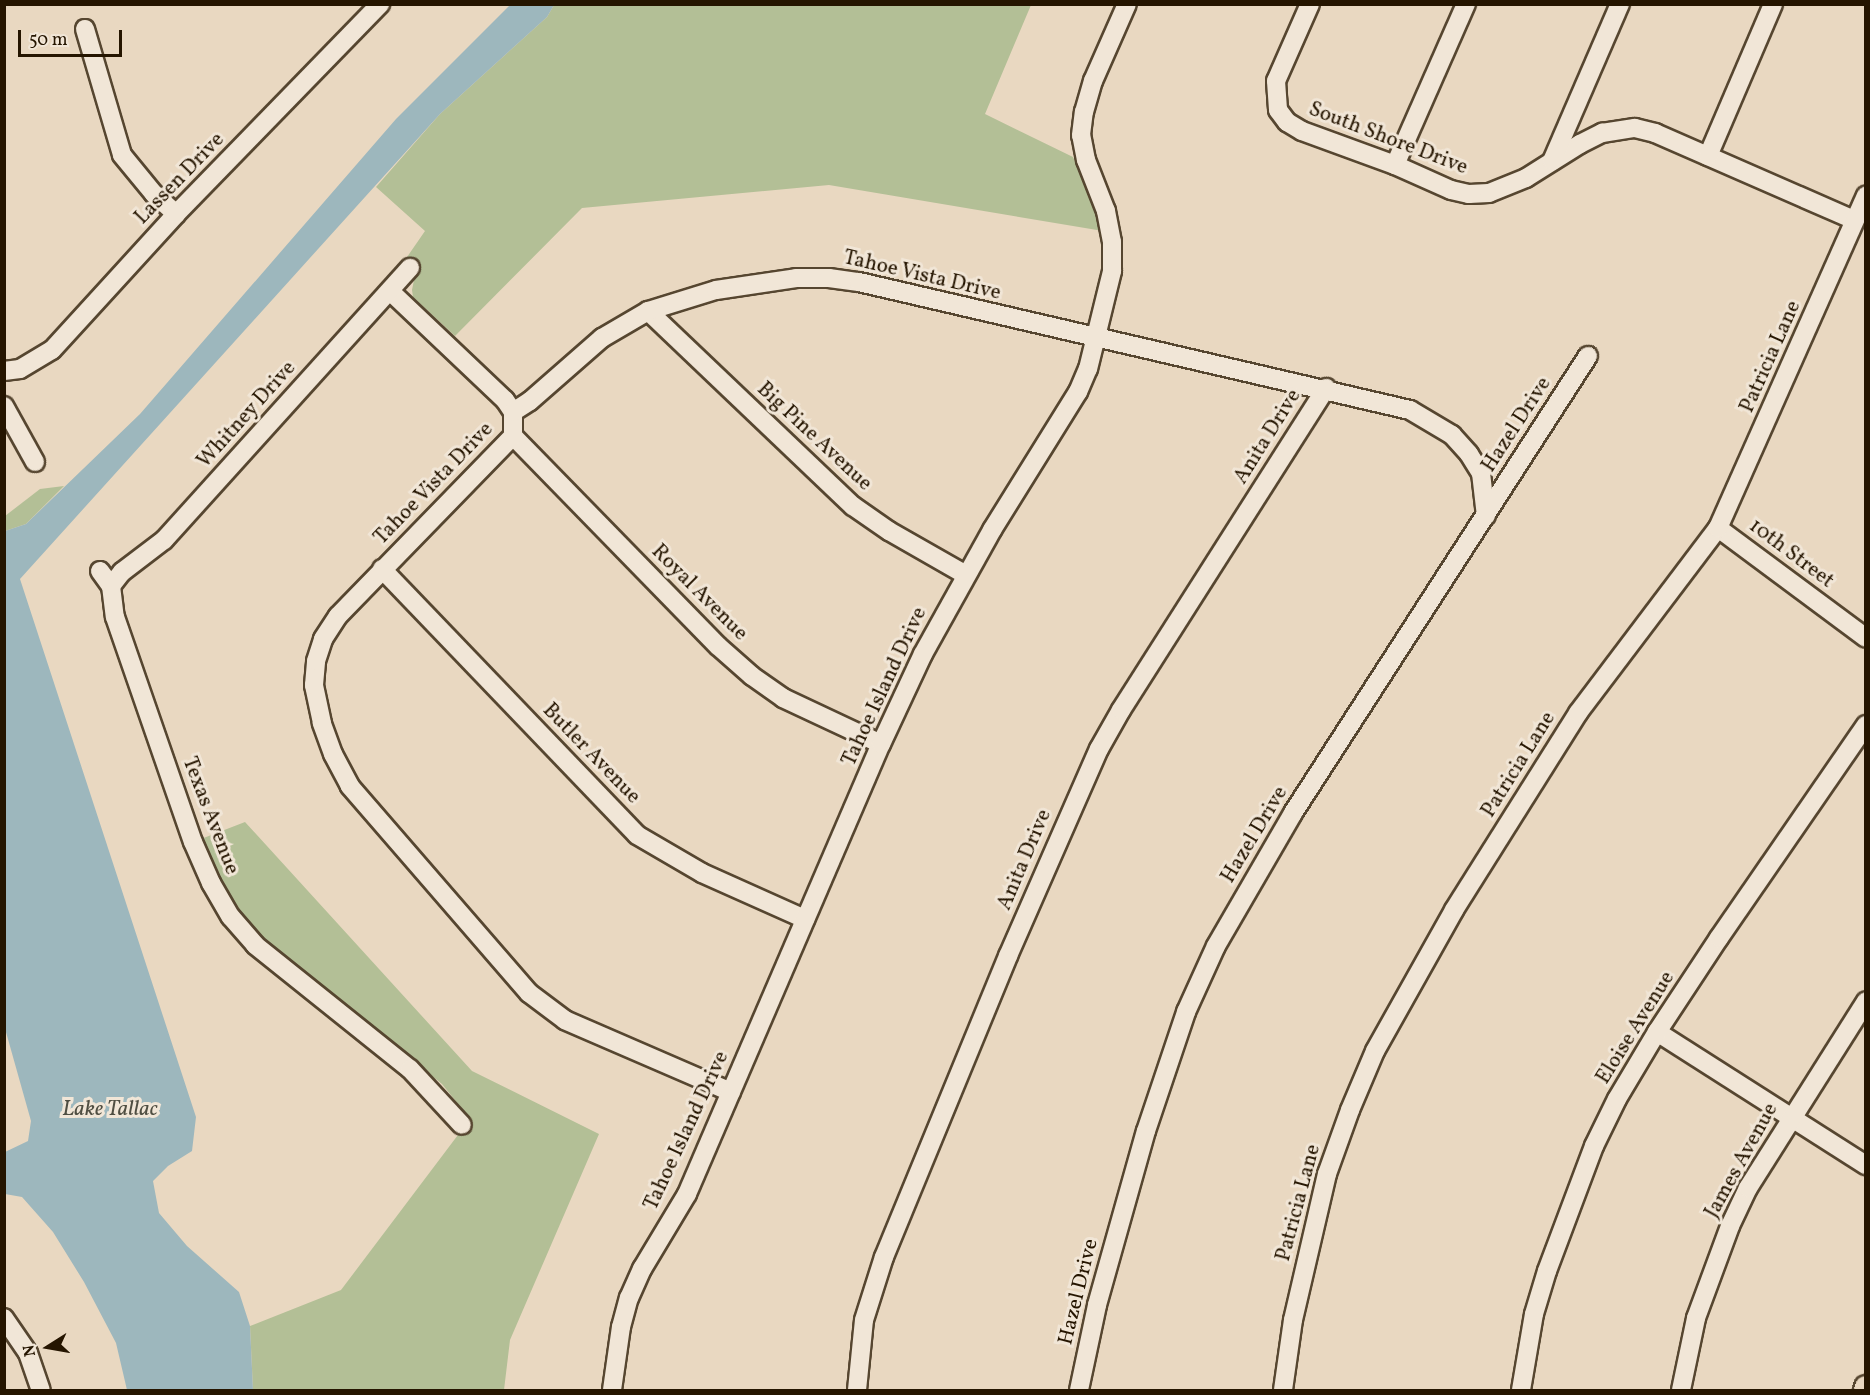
<!DOCTYPE html>
<html>
<head>
<meta charset="utf-8">
<style>
	body { margin:0 }
	#map { position:relative; width:1870px; height:1395px; overflow:hidden; background:#e9d8c1; font-family:Vollkorn,serif }
	div>[style] { position:absolute }
	.green>* { inset:0; background:#b3bf96 }
	.water>* { inset:0; background:#9db7bd }
	.roads { filter:drop-shadow(2px 0 #564630) drop-shadow(-2px 0 #564630) drop-shadow(0 2px #564630) drop-shadow(0 -2px #564630) }
	.minor>* { height:18px; margin:-9px; padding:0 9px; transform-origin:9px; border-radius:9px; background:#f1e6d7 }
	.major>* { height:22px; margin:-11px; padding:0 11px; transform-origin:11px; border-radius:11px; background:#e9d8c1 }
	span { translate:-50% -50%; white-space:nowrap; text-align:center; line-height:1.15; -webkit-text-stroke:6px #f1e6d7; paint-order:stroke }
	.street-label { font-size:21px; color:#251500 }
	.water-label { font-size:22px; color:#4f4e42; font-style:italic }
	.frame { position:absolute; inset:0; border:6px solid #251500; pointer-events:none }
	.north { position:absolute; left:18px; top:1317px; width:60px; height:60px; -webkit-text-stroke:4px #f1e6d7; paint-order:stroke; rotate:259deg; font-size:16px; font-weight:700; line-height:24px; text-align:center; color:#251500 }
	.north::after { content:''; display:block; margin:auto; width:21px; height:27px; background:#251500; clip-path:polygon(50% 0,100% 100%,50% 72%,0 100%) }
	.scale { position:absolute; left:18px; top:30px; width:104px; height:27px; box-sizing:border-box; border:3px solid #251500; border-top:0; padding-left:8px; font-size:18px; line-height:21px; white-space:nowrap; color:#251500; -webkit-text-stroke:4px #f1e6d7; paint-order:stroke }
</style>
</head>
<body>
<div id="map">
	<div class="green">
		<i style="clip-path:polygon(554px 5px,1031px 5px,985px 114px,1073px 157px,1098px 213px,1103px 231px,829px 185px,582px 208px,455px 336px,413px 297px,412px 290px,416px 270px,405px 260px,425px 231px,376px 187px,440px 114px,547px 17px)"></i>
		<i style="clip-path:polygon(64px 486px,26px 524px,5px 531px,5px 516px,40px 489px)"></i>
		<i style="clip-path:polygon(245px 822px,472px 1071px,599px 1134px,510px 1340px,504px 1390px,253px 1390px,250px 1326px,341px 1290px,470px 1119px,442px 1084px,271px 946px,243px 916px,219px 880px,201px 839px)"></i>
	</div>
	<div class="water">
		<i style="clip-path:polygon(510px 5px,554px 5px,547px 17px,440px 114px,20px 579px,196px 1117px,192px 1151px,168px 1166px,153px 1181px,159px 1213px,187px 1246px,239px 1292px,250px 1326px,253px 1390px,127px 1390px,116px 1343px,84px 1282px,53px 1232px,22px 1197px,5px 1194px,5px 1152px,28px 1141px,31px 1121px,4px 1025px,5px 531px,26px 524px,140px 414px,396px 119px)"></i>
	</div>
	<div class="roads">
		<div class="minor">
			<i style="left:1310px;top:4px;width:84px;rotate:113.8deg"></i>
			<i style="left:1276px;top:81px;width:29px;rotate:86deg"></i>
			<i style="left:1278px;top:110px;width:15px;rotate:53deg"></i>
			<i style="left:1287px;top:122px;width:17px;rotate:31deg"></i>
			<i style="left:1302px;top:131px;width:99px;rotate:20.1deg"></i>
			<i style="left:1395px;top:165px;width:61px;rotate:24.1deg"></i>
			<i style="left:1451px;top:190px;width:18px;rotate:13deg"></i>
			<i style="left:1469px;top:194px;width:20px;rotate:-3deg"></i>
			<i style="left:1489px;top:193px;width:40px;rotate:-22deg"></i>
			<i style="left:1526px;top:178px;width:64px;rotate:-32.2deg"></i>
			<i style="left:1580px;top:144px;width:25px;rotate:-27deg"></i>
			<i style="left:1602px;top:133px;width:33px;rotate:-9deg"></i>
			<i style="left:1635px;top:128px;width:21px;rotate:14deg"></i>
			<i style="left:1655px;top:133px;width:217px;rotate:23.6deg"></i>
			<i style="left:85px;top:29px;width:131px;rotate:73.6deg"></i>
			<i style="left:122px;top:155px;width:50px;rotate:50.6deg"></i>
			<i style="left:154px;top:194px;width:30px;rotate:42deg"></i>
			<i style="left:1708px;top:156px;width:165px;rotate:-66.8deg"></i>
			<i style="left:1552px;top:161px;width:171px;rotate:-66.6deg"></i>
			<i style="left:1395px;top:165px;width:176px;rotate:-66.2deg"></i>
			<i style="left:391px;top:292px;width:157px;rotate:43.5deg"></i>
			<i style="left:505px;top:400px;width:14px;rotate:56deg"></i>
			<i style="left:648px;top:311px;width:283px;rotate:43.6deg"></i>
			<i style="left:853px;top:506px;width:44px;rotate:34.8deg"></i>
			<i style="left:889px;top:531px;width:89px;rotate:29.7deg"></i>
			<i style="left:4px;top:371px;width:16px;rotate:-7deg"></i>
			<i style="left:20px;top:369px;width:37px;rotate:-31deg"></i>
			<i style="left:52px;top:350px;width:184px;rotate:-47.6deg"></i>
			<i style="left:176px;top:214px;width:293px;rotate:-45.8deg"></i>
			<i style="left:4px;top:406px;width:64px;rotate:61deg"></i>
			<i style="left:513px;top:436px;width:293px;rotate:45.7deg"></i>
			<i style="left:718px;top:646px;width:45px;rotate:41.4deg"></i>
			<i style="left:752px;top:676px;width:38px;rotate:35deg"></i>
			<i style="left:783px;top:698px;width:108px;rotate:25.1deg"></i>
			<i style="left:1718px;top:528px;width:184px;rotate:36.6deg"></i>
			<i style="left:382px;top:569px;width:368px;rotate:46.2deg"></i>
			<i style="left:637px;top:835px;width:75px;rotate:30.3deg"></i>
			<i style="left:702px;top:873px;width:113px;rotate:24.1deg"></i>
			<i style="left:100px;top:571px;width:19px;rotate:54deg"></i>
			<i style="left:111px;top:586px;width:31px;rotate:83deg"></i>
			<i style="left:115px;top:617px;width:238px;rotate:70.9deg"></i>
			<i style="left:193px;top:842px;width:45px;rotate:66.3deg"></i>
			<i style="left:211px;top:883px;width:39px;rotate:60deg"></i>
			<i style="left:231px;top:917px;width:37px;rotate:49deg"></i>
			<i style="left:255px;top:945px;width:198px;rotate:38.7deg"></i>
			<i style="left:410px;top:1069px;width:76px;rotate:47.1deg"></i>
			<i style="left:111px;top:586px;width:18px;rotate:-52deg"></i>
			<i style="left:122px;top:572px;width:53px;rotate:-37.3deg"></i>
			<i style="left:164px;top:540px;width:367px;rotate:-47.9deg"></i>
			<i style="left:1657px;top:1032px;width:248px;rotate:32.5deg"></i>
			<i style="left:731px;top:1092px;width:181px;rotate:-156.6deg"></i>
			<i style="left:565px;top:1020px;width:45px;rotate:-143.1deg"></i>
			<i style="left:529px;top:993px;width:274px;rotate:-130.9deg"></i>
			<i style="left:350px;top:786px;width:36px;rotate:-118deg"></i>
			<i style="left:333px;top:754px;width:33px;rotate:-110deg"></i>
			<i style="left:322px;top:723px;width:39px;rotate:-102deg"></i>
			<i style="left:314px;top:685px;width:24px;rotate:-85deg"></i>
			<i style="left:316px;top:661px;width:23px;rotate:-72deg"></i>
			<i style="left:323px;top:639px;width:27px;rotate:-57deg"></i>
			<i style="left:338px;top:616px;width:251px;rotate:-45.8deg"></i>
			<i style="left:513px;top:436px;width:24px;rotate:-90deg"></i>
			<i style="left:513px;top:412px;width:20px;rotate:-33deg"></i>
			<i style="left:530px;top:401px;width:96px;rotate:-41.2deg"></i>
			<i style="left:602px;top:338px;width:53px;rotate:-30.4deg"></i>
			<i style="left:648px;top:311px;width:71px;rotate:-17.2deg"></i>
			<i style="left:716px;top:290px;width:81px;rotate:-8.5deg"></i>
			<i style="left:796px;top:278px;width:33px"></i>
			<i style="left:829px;top:278px;width:30px;rotate:8deg"></i>
			<i style="left:859px;top:282px;width:566px;rotate:13.08deg"></i>
			<i style="left:1410px;top:410px;width:49px;rotate:30.8deg"></i>
			<i style="left:1452px;top:435px;width:25px;rotate:48deg"></i>
			<i style="left:1469px;top:454px;width:22px;rotate:58deg"></i>
			<i style="left:1481px;top:473px;width:43px;rotate:83.4deg"></i>
			<i style="left:4px;top:1318px;width:42px;rotate:55.6deg"></i>
			<i style="left:28px;top:1353px;width:39px;rotate:71deg"></i>
			<i style="left:612px;top:1390px;width:64px;rotate:-81.9deg"></i>
			<i style="left:621px;top:1327px;width:30px;rotate:-75deg"></i>
			<i style="left:629px;top:1298px;width:32px;rotate:-66deg"></i>
			<i style="left:642px;top:1269px;width:87px;rotate:-59deg"></i>
			<i style="left:687px;top:1194px;width:490px;rotate:-66.7deg"></i>
			<i style="left:881px;top:744px;width:99px;rotate:-65deg"></i>
			<i style="left:923px;top:654px;width:142px;rotate:-60.9deg"></i>
			<i style="left:992px;top:530px;width:163px;rotate:-58.1deg"></i>
			<i style="left:1078px;top:392px;width:25px;rotate:-67deg"></i>
			<i style="left:1088px;top:369px;width:101px;rotate:-76.2deg"></i>
			<i style="left:1112px;top:271px;width:29px;rotate:-90deg"></i>
			<i style="left:1112px;top:242px;width:32px;rotate:-101deg"></i>
			<i style="left:1106px;top:211px;width:55px;rotate:-111.4deg"></i>
			<i style="left:1086px;top:160px;width:25px;rotate:-101deg"></i>
			<i style="left:1081px;top:135px;width:23px;rotate:-83deg"></i>
			<i style="left:1084px;top:112px;width:32px;rotate:-74deg"></i>
			<i style="left:1093px;top:81px;width:84px;rotate:-66.2deg"></i>
			<i style="left:857px;top:1390px;width:70px;rotate:-84.3deg"></i>
			<i style="left:864px;top:1320px;width:66px;rotate:-72.4deg"></i>
			<i style="left:884px;top:1257px;width:326px;rotate:-67.6deg"></i>
			<i style="left:1008px;top:956px;width:226px;rotate:-66.3deg"></i>
			<i style="left:1099px;top:749px;width:45px;rotate:-60.6deg"></i>
			<i style="left:1121px;top:710px;width:382px;rotate:-57.5deg"></i>
			<i style="left:1079px;top:1390px;width:87px;rotate:-78deg"></i>
			<i style="left:1097px;top:1305px;width:181px;rotate:-74.3deg"></i>
			<i style="left:1146px;top:1131px;width:126px;rotate:-71.4deg"></i>
			<i style="left:1186px;top:1012px;width:72px;rotate:-65.6deg"></i>
			<i style="left:1216px;top:946px;width:154px;rotate:-59.9deg"></i>
			<i style="left:1293px;top:813px;width:544px;rotate:-57.16deg"></i>
			<i style="left:1283px;top:1390px;width:71px;rotate:-81.9deg"></i>
			<i style="left:1293px;top:1320px;width:150px;rotate:-76.9deg"></i>
			<i style="left:1327px;top:1174px;width:68px;rotate:-70.2deg"></i>
			<i style="left:1350px;top:1110px;width:64px;rotate:-67deg"></i>
			<i style="left:1375px;top:1051px;width:162px;rotate:-60.7deg"></i>
			<i style="left:1454px;top:910px;width:233px;rotate:-57.8deg"></i>
			<i style="left:1578px;top:713px;width:232px;rotate:-52.9deg"></i>
			<i style="left:1718px;top:528px;width:364px;rotate:-66deg"></i>
			<i style="left:1521px;top:1390px;width:77px;rotate:-80.3deg"></i>
			<i style="left:1534px;top:1314px;width:45px;rotate:-73.2deg"></i>
			<i style="left:1547px;top:1271px;width:134px;rotate:-69.4deg"></i>
			<i style="left:1594px;top:1146px;width:52px;rotate:-63.9deg"></i>
			<i style="left:1617px;top:1099px;width:78px;rotate:-59.2deg"></i>
			<i style="left:1657px;top:1032px;width:113px;rotate:-56.6deg"></i>
			<i style="left:1719px;top:938px;width:259px;rotate:-55.4deg"></i>
			<i style="left:1681px;top:1390px;width:74px;rotate:-78.2deg"></i>
			<i style="left:1696px;top:1318px;width:98px;rotate:-69.7deg"></i>
			<i style="left:1730px;top:1226px;width:42px;rotate:-64.7deg"></i>
			<i style="left:1748px;top:1188px;width:221px;rotate:-57.7deg"></i>
		</div>
		<div class="major">
			<i style="left:1865px;top:1390px;width:3px;rotate:-72deg"></i>
		</div>
	</div>
	<div class="street-label">
		<span style="left:1388px;top:139px;rotate:21deg">South Shore Drive</span>
		<span style="left:180px;top:179px;rotate:-46deg">Lassen Drive</span>
		<span style="left:922px;top:276px;rotate:13deg">Tahoe Vista Drive</span>
		<span style="left:1771px;top:357px;rotate:-66deg">Patricia Lane</span>
		<span style="left:247px;top:415px;rotate:-48deg">Whitney Drive</span>
		<span style="left:1517px;top:425px;rotate:-57deg">Hazel Drive</span>
		<span style="left:814px;top:437px;rotate:43deg">Big Pine Avenue</span>
		<span style="left:1268px;top:437px;rotate:-58deg">Anita Drive</span>
		<span style="left:434px;top:484px;rotate:-46deg">Tahoe Vista Drive</span>
		<span style="left:1791px;top:554px;rotate:37deg">10th Street</span>
		<span style="left:699px;top:593px;rotate:45deg">Royal Avenue</span>
		<span style="left:885px;top:687px;rotate:-65deg">Tahoe Island Drive</span>
		<span style="left:591px;top:754px;rotate:46deg">Butler Avenue</span>
		<span style="left:1519px;top:765px;rotate:-58deg">Patricia Lane</span>
		<span style="left:210px;top:816px;rotate:69deg">Texas Avenue</span>
		<span style="left:1255px;top:835px;rotate:-59deg">Hazel Drive</span>
		<span style="left:1025px;top:860px;rotate:-67deg">Anita Drive</span>
		<span style="left:1636px;top:1028px;rotate:-58deg">Eloise Avenue</span>
		<span style="left:687px;top:1131px;rotate:-65deg">Tahoe Island Drive</span>
		<span style="left:1742px;top:1161px;rotate:-61deg">James Avenue</span>
		<span style="left:1299px;top:1203px;rotate:-75deg">Patricia Lane</span>
		<span style="left:1079px;top:1292px;rotate:-76deg">Hazel Drive</span>
	</div>
	<div class="water-label">
		<span style="left:110px;top:1110px">Lake Tallac</span>
	</div>
	<div class="frame"></div>
	<div class="north">N</div>
	<div class="scale">50 m</div>
</div>
</body>
</html>
